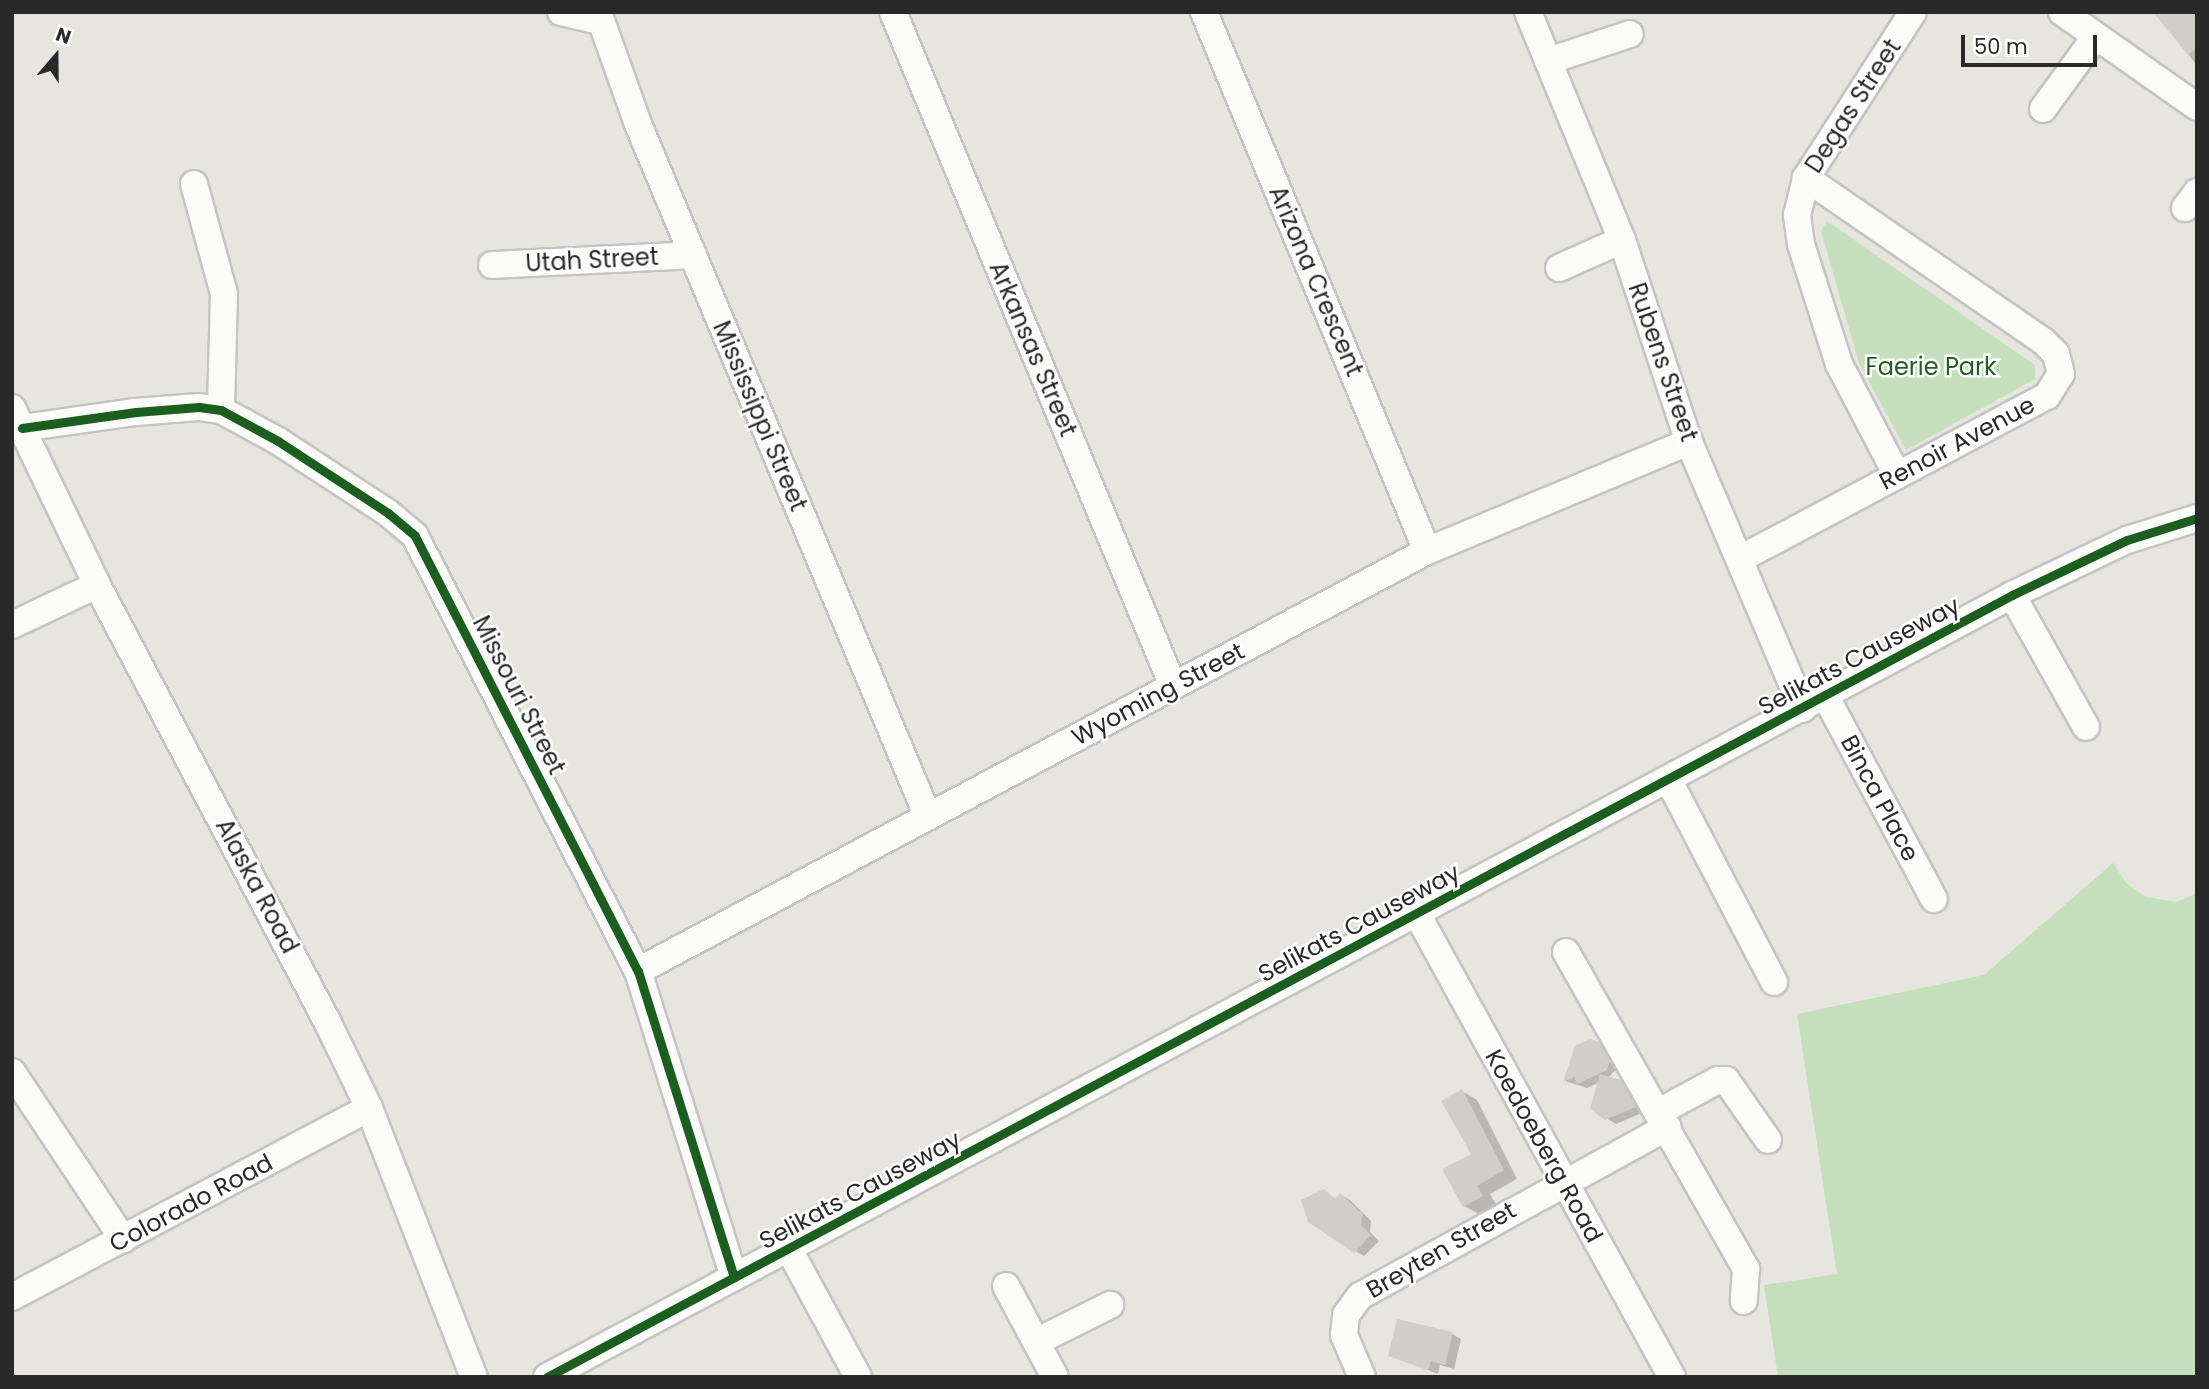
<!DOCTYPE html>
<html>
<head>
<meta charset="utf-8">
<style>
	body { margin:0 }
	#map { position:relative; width:2209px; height:1389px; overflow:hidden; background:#e6e5df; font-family:Poppins,sans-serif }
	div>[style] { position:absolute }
	.green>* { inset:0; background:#c5dfbc }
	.shadow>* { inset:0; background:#0003 }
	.building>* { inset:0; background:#cfceca }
	.roads { filter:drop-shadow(2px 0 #c5c4c4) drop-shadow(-2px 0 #c5c4c4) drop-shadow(0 2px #c5c4c4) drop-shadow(0 -2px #c5c4c4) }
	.minor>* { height:26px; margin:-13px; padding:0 13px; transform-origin:13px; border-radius:13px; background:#fbfbfa }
	.cycleway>* { height:9px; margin:-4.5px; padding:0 4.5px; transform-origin:4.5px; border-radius:4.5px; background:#1b5e20 }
	span { translate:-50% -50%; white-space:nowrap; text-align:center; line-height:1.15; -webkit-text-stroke:5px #fff; paint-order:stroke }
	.street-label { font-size:24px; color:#292929 }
	.park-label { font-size:24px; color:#255d22 }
	.frame { position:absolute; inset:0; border:14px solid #292929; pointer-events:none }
	.north { position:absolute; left:21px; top:21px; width:70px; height:70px; -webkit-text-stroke:5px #fff; paint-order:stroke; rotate:20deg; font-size:19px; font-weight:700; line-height:28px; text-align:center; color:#292929 }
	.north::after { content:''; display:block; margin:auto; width:24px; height:32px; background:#292929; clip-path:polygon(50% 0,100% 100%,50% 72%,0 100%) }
	.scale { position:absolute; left:1961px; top:35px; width:136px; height:32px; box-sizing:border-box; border:4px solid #292929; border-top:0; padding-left:9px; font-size:21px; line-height:24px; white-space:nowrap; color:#292929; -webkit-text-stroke:5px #fff; paint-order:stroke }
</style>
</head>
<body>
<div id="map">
	<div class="green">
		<i style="clip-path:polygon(1827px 221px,2035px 365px,2035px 379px,1906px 450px,1859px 363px,1821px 231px)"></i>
		<i style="clip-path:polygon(2113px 863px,2126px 883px,2146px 897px,2177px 902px,2197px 893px,2197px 1377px,1778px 1377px,1764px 1285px,1837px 1274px,1797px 1014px,1984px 975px)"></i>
	</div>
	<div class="shadow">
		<i style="clip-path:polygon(2197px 19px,2197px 66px,2177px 39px)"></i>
		<i style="clip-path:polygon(1598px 1043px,1608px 1049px,1618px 1067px,1608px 1078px,1630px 1087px,1644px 1112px,1616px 1124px,1606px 1118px,1600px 1082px,1587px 1088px,1565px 1081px,1576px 1047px)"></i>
		<i style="clip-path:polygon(1462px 1091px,1477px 1100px,1517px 1179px,1490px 1194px,1496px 1204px,1479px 1214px,1464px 1206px,1473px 1154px)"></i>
		<i style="clip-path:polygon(1324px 1191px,1337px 1200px,1341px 1195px,1350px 1200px,1371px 1221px,1370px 1232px,1379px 1241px,1364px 1256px,1355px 1251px)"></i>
		<i style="clip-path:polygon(1452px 1334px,1461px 1339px,1454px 1369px,1440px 1365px,1438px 1374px,1390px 1355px)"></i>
	</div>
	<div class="building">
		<i style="clip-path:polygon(2153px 12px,2197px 12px,2197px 48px,2188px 55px)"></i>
		<i style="clip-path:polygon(1590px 1039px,1599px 1042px,1610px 1061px,1607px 1070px,1577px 1084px,1574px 1077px,1563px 1082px,1575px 1046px)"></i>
		<i style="clip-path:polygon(1600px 1074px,1621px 1080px,1636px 1107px,1605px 1120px,1590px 1109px)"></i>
		<i style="clip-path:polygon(1462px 1089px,1504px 1170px,1477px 1186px,1483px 1196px,1463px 1207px,1442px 1169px,1471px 1154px,1441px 1101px)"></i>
		<i style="clip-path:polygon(1324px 1189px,1335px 1199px,1340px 1193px,1363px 1214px,1361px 1225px,1371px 1235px,1354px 1253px,1308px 1222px,1301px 1200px)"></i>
		<i style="clip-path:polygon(1397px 1319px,1453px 1332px,1445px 1365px,1431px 1361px,1428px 1370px,1388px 1356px)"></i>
	</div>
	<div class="roads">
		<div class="minor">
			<i style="left:561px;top:12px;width:39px;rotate:13deg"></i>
			<i style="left:598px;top:12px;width:119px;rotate:70.3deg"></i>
			<i style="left:638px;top:124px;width:751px;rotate:67.29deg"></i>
			<i style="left:893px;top:12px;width:730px;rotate:67.44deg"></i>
			<i style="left:1204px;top:12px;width:583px;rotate:67.52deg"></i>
			<i style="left:1528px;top:12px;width:247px;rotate:67.6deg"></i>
			<i style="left:1622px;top:240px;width:213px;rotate:71.7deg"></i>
			<i style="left:1689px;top:442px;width:290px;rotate:66.9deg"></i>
			<i style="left:2062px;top:12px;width:165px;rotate:35.1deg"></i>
			<i style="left:1548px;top:61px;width:86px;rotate:-18.2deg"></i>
			<i style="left:2043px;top:109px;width:90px;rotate:-54deg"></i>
			<i style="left:194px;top:184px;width:114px;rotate:74.7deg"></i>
			<i style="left:224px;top:294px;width:116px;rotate:91.5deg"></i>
			<i style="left:2185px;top:208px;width:20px;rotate:-53deg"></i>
			<i style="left:492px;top:265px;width:201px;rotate:-2.8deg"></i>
			<i style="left:1559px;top:268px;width:69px;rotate:-24deg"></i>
			<i style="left:12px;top:408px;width:196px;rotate:64.3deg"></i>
			<i style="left:97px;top:585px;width:495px;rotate:62.2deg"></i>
			<i style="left:328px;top:1023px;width:94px;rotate:64.2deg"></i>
			<i style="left:369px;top:1108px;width:289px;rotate:68.7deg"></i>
			<i style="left:22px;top:428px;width:115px;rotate:-8deg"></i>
			<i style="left:136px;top:412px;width:63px;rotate:-4.5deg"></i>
			<i style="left:199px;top:407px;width:22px;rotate:8deg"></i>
			<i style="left:221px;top:410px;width:65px;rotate:28.5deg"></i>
			<i style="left:278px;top:441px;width:131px;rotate:33.2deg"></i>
			<i style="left:388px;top:513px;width:35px;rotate:40deg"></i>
			<i style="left:415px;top:536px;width:489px;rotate:62.9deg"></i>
			<i style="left:638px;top:971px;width:321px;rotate:72.6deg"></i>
			<i style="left:1897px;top:475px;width:125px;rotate:-117.6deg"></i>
			<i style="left:1839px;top:364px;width:126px;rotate:-107.6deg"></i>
			<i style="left:1801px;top:244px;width:29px;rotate:-98deg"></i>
			<i style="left:1797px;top:215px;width:38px;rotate:-76deg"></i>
			<i style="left:1806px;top:178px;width:197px;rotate:-57.2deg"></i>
			<i style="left:1740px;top:559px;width:348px;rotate:-28deg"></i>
			<i style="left:2047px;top:396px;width:26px;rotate:-58deg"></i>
			<i style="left:2061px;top:374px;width:21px;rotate:-104deg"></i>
			<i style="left:2056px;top:354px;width:18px;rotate:-135deg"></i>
			<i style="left:2043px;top:341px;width:288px;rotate:-145.5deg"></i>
			<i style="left:2012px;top:595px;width:151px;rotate:60.7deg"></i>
			<i style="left:12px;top:625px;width:94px;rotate:-25.2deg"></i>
			<i style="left:1826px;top:697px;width:229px;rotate:61.9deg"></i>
			<i style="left:1668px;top:779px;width:229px;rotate:62.4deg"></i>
			<i style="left:1417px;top:914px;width:529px;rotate:61.16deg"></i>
			<i style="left:1566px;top:952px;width:365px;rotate:60.4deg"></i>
			<i style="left:1746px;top:1269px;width:32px;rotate:94deg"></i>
			<i style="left:638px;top:971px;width:894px;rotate:-28.03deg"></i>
			<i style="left:1427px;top:551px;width:284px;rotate:-22.6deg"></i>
			<i style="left:12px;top:1072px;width:201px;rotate:56.4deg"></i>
			<i style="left:1659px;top:1112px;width:67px;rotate:-28.5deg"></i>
			<i style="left:1718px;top:1080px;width:8px"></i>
			<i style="left:1726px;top:1080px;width:73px;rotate:55deg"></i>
			<i style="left:790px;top:1251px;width:143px;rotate:61.6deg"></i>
			<i style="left:1006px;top:1286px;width:103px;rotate:61.7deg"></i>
			<i style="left:12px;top:1297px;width:404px;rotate:-27.9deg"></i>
			<i style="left:1036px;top:1342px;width:83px;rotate:-26.6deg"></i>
			<i style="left:547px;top:1377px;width:1661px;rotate:-28.09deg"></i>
			<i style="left:2012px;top:595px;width:127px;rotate:-25.6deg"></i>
			<i style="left:2127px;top:540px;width:73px;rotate:-17.4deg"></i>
			<i style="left:1362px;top:1377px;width:46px;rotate:-113.2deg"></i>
			<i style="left:1344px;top:1335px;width:20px;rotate:-84deg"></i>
			<i style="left:1346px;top:1315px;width:24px;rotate:-54deg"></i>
			<i style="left:1360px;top:1296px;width:351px;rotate:-28.8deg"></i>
		</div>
	</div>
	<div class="cycleway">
		<i style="left:22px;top:428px;width:115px;rotate:-8deg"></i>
		<i style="left:136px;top:412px;width:63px;rotate:-4.5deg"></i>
		<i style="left:199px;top:407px;width:22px;rotate:8deg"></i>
		<i style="left:221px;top:410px;width:65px;rotate:28.5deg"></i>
		<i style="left:278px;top:441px;width:131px;rotate:33.2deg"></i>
		<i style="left:388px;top:513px;width:35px;rotate:40deg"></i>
		<i style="left:415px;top:536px;width:489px;rotate:62.9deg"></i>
		<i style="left:638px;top:971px;width:321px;rotate:72.6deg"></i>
		<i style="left:547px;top:1377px;width:1661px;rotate:-28.09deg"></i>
		<i style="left:2012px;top:595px;width:127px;rotate:-25.6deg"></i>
		<i style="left:2127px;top:540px;width:73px;rotate:-17.4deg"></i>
	</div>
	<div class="street-label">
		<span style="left:1853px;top:106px;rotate:-57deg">Degas Street</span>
		<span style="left:592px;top:260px;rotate:-3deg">Utah Street</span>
		<span style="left:1316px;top:281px;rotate:67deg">Arizona Crescent</span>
		<span style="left:1033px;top:349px;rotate:67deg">Arkansas Street</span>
		<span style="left:1663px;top:362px;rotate:71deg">Rubens Street</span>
		<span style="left:760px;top:416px;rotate:67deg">Mississippi Street</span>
		<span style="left:1957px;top:443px;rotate:-28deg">Renoir Avenue</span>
		<span style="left:1859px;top:656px;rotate:-28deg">Selikats Causeway</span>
		<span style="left:1158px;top:694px;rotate:-28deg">Wyoming Street</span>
		<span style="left:519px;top:695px;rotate:63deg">Missouri Street</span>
		<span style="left:1880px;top:798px;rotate:62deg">Binca Place</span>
		<span style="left:257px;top:886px;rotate:62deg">Alaska Road</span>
		<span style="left:1359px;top:923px;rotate:-28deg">Selikats Causeway</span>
		<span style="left:1544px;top:1146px;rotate:61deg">Koedoeberg Road</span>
		<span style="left:860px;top:1190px;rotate:-28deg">Selikats Causeway</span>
		<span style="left:191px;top:1203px;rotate:-28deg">Colorado Road</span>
		<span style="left:1441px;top:1250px;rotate:-30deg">Breyten Street</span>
	</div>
	<div class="park-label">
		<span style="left:1931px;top:367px">Faerie Park</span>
	</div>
	<div class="frame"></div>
	<div class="north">N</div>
	<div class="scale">50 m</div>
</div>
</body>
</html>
